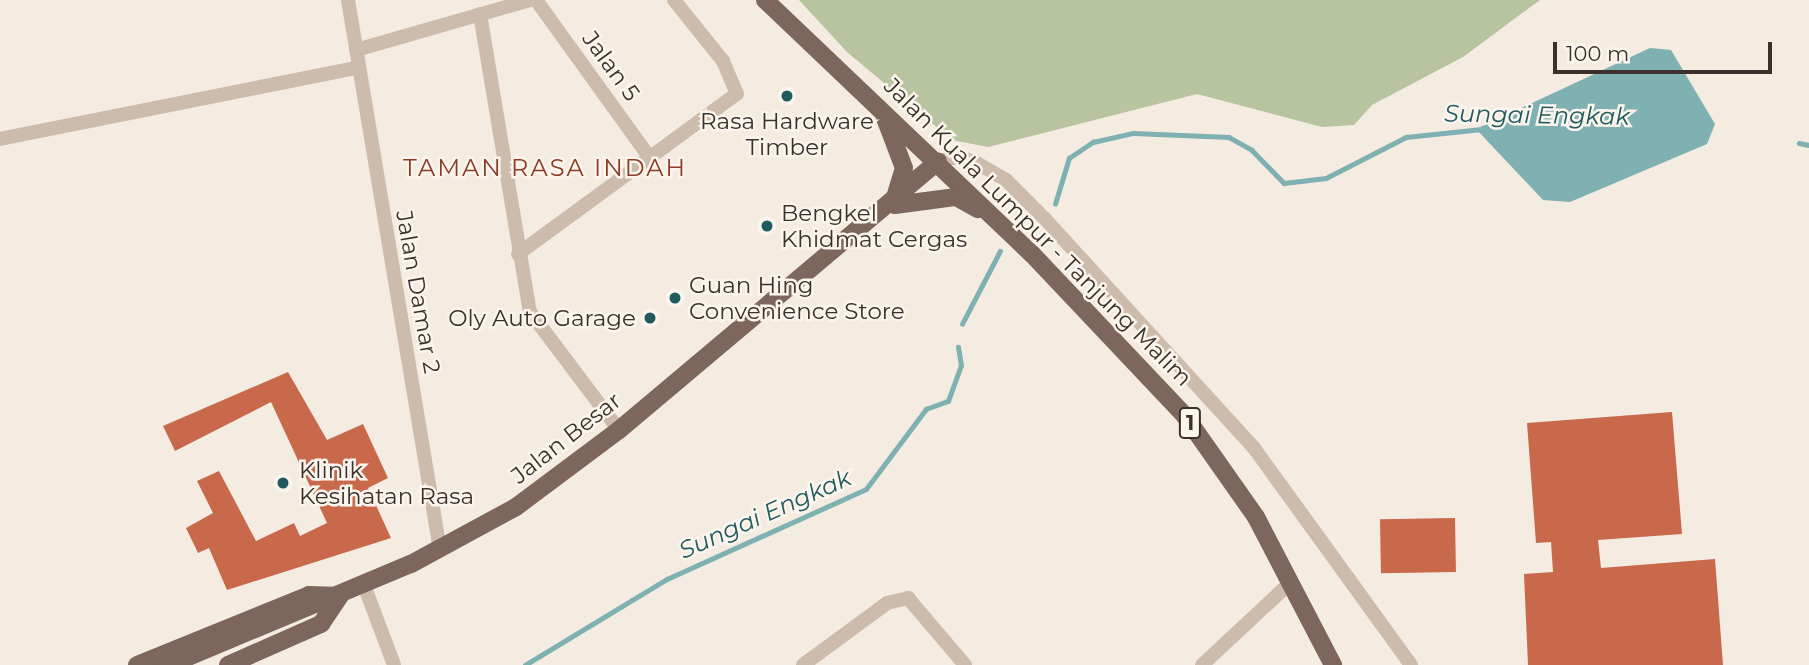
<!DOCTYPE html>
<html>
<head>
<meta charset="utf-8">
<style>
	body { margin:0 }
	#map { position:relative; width:1809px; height:665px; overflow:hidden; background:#f4ebe1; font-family:Montserrat,sans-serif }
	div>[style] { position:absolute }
	.green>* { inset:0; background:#b8c4a0 }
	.water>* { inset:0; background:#7fb0b2 }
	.stream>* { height:4.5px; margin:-2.25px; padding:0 2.25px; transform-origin:2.25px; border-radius:2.25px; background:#7fb0b2 }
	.building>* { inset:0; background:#c8694b; transform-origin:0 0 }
	.minor>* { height:14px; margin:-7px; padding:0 7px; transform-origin:7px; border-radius:7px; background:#cdbbac }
	.major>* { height:18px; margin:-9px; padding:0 9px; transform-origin:9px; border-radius:9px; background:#7d675c }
	.dots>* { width:19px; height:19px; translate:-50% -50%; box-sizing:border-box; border:4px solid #fbf5ee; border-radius:50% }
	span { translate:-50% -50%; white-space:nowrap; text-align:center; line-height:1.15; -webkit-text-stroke:5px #fbf5ee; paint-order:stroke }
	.shield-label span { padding:2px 5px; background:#fbf5ee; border:2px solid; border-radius:5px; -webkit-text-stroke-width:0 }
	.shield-label { font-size:21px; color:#3b302b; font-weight:700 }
	.street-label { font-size:23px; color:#3b302b }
	.poi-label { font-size:23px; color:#3b302b }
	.left { translate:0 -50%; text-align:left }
	.right { translate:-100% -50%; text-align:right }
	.water-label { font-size:24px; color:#1f5a5e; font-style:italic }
	.neighbourhood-label { font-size:24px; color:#8c3b22; letter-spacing:2px }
	.scale { position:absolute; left:1553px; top:42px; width:219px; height:32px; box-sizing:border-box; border:4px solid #3b302b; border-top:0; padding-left:9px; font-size:21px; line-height:24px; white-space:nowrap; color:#3b302b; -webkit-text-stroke:5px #fbf5ee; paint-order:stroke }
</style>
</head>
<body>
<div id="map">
	<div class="green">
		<i style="clip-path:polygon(799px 0,1540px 0,1463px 57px,1372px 105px,1354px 125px,1322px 127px,1197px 94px,988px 147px,952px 140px,847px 52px)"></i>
	</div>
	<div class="water">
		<i style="clip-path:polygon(1650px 48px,1671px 50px,1715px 124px,1707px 144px,1570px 202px,1543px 200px,1476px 129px)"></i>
	</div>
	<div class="stream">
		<i style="left:1799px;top:143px;width:10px;rotate:11deg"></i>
		<i style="left:1055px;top:204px;width:48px;rotate:-73.1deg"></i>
		<i style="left:1069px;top:158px;width:29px;rotate:-34deg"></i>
		<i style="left:1093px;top:142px;width:41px;rotate:-12.7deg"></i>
		<i style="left:1133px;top:133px;width:96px;rotate:2.4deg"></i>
		<i style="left:1229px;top:137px;width:26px;rotate:29deg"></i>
		<i style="left:1252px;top:150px;width:46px;rotate:45.9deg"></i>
		<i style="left:1284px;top:183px;width:42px;rotate:-6.8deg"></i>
		<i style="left:1326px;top:178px;width:90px;rotate:-27.1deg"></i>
		<i style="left:1406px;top:137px;width:76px;rotate:-6deg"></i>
		<i style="left:962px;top:324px;width:82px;rotate:-62.5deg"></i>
		<i style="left:525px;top:665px;width:166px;rotate:-31.2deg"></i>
		<i style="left:667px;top:579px;width:218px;rotate:-24.3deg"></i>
		<i style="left:866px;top:489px;width:100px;rotate:-53.1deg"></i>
		<i style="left:926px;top:409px;width:23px;rotate:-20deg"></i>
		<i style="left:948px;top:401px;width:37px;rotate:-70deg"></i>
		<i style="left:961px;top:366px;width:19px;rotate:-99deg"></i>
	</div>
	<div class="building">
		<i style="clip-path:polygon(288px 372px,327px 440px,363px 424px,388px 478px,368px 488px,391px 538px,227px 590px,209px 548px,198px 553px,186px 528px,213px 513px,197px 481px,219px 471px,256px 541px,294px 523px,300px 536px,327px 523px,271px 402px,175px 451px,163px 426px)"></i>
		<i style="clip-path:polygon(1672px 412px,1682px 534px,1598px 540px,1601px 568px,1715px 559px,1723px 665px,1528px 665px,1524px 574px,1553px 572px,1551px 542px,1536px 543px,1527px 423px)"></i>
		<i style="left:1455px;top:518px;width:54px;height:75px;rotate:89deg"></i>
	</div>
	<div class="minor">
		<i style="left:348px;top:0;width:558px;rotate:80.5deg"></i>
		<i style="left:536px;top:0;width:195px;rotate:54.2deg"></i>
		<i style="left:480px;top:14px;width:302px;rotate:80.5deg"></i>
		<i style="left:530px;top:312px;width:148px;rotate:53deg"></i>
		<i style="left:356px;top:50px;width:181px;rotate:-16deg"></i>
		<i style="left:0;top:139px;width:366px;rotate:-11.3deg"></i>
		<i style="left:938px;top:161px;width:21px;rotate:-11deg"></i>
		<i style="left:959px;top:157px;width:17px;rotate:17deg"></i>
		<i style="left:975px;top:162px;width:36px;rotate:30deg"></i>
		<i style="left:1006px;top:180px;width:55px;rotate:45deg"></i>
		<i style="left:1045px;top:219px;width:310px;rotate:47.6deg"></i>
		<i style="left:1254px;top:448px;width:268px;rotate:54.1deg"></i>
		<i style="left:518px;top:254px;width:271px;rotate:-36.2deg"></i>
		<i style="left:737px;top:94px;width:36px;rotate:-113deg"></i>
		<i style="left:723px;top:61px;width:78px;rotate:-128.8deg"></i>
		<i style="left:364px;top:585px;width:85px;rotate:69.4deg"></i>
		<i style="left:803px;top:665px;width:104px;rotate:-36.4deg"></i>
		<i style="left:887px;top:603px;width:22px;rotate:-13deg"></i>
		<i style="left:908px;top:598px;width:88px;rotate:49.6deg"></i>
		<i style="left:1202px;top:665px;width:122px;rotate:-43deg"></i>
	</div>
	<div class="major">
		<i style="left:765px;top:0;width:369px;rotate:43.6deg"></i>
		<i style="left:1032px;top:254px;width:223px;rotate:46.6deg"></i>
		<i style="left:1185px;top:416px;width:123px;rotate:54.9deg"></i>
		<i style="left:1256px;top:517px;width:167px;rotate:62.5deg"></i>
		<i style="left:885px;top:118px;width:53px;rotate:69.2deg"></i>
		<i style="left:904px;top:168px;width:34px;rotate:107deg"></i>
		<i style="left:895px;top:205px;width:62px;rotate:-7.5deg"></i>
		<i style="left:956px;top:197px;width:25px;rotate:29deg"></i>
		<i style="left:137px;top:665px;width:186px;rotate:-22.1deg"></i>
		<i style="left:309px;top:595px;width:24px;rotate:2deg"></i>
		<i style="left:169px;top:665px;width:262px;rotate:-22.7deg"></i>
		<i style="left:411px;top:564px;width:119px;rotate:-28.5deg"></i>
		<i style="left:516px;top:507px;width:129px;rotate:-36.8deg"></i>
		<i style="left:619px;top:430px;width:417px;rotate:-40.1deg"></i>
		<i style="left:228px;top:665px;width:102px;rotate:-23.8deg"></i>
		<i style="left:321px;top:624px;width:34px;rotate:-56deg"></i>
	</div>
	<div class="dots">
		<i style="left:787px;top:96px;background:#1f5a5e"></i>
		<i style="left:767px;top:226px;background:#1f5a5e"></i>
		<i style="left:675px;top:298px;background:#1f5a5e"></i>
		<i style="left:650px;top:318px;background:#1f5a5e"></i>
		<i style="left:283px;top:483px;background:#1f5a5e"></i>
	</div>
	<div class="shield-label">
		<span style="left:1190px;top:423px">1</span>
	</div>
	<div class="street-label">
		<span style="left:611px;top:66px;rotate:54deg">Jalan 5</span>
		<span style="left:1038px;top:232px;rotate:45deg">Jalan Kuala Lumpur - Tanjung Malim</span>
		<span style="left:418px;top:292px;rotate:80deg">Jalan Damar 2</span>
		<span style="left:566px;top:438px;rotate:-38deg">Jalan Besar</span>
	</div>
	<div class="poi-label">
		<span style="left:787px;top:134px">Rasa Hardware<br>Timber</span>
		<span class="left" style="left:781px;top:226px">Bengkel<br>Khidmat Cergas</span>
		<span class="left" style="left:689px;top:298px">Guan Hing<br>Convenience Store</span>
		<span class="right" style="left:636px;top:318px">Oly Auto Garage</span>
		<span class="left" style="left:299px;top:483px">Klinik<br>Kesihatan Rasa</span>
	</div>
	<div class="water-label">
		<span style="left:1537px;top:115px;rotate:1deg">Sungai Engkak</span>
		<span style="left:765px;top:514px;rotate:-24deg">Sungai Engkak</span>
	</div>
	<div class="neighbourhood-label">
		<span style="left:545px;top:168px">TAMAN RASA INDAH</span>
	</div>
	<div class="scale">100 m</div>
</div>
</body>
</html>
